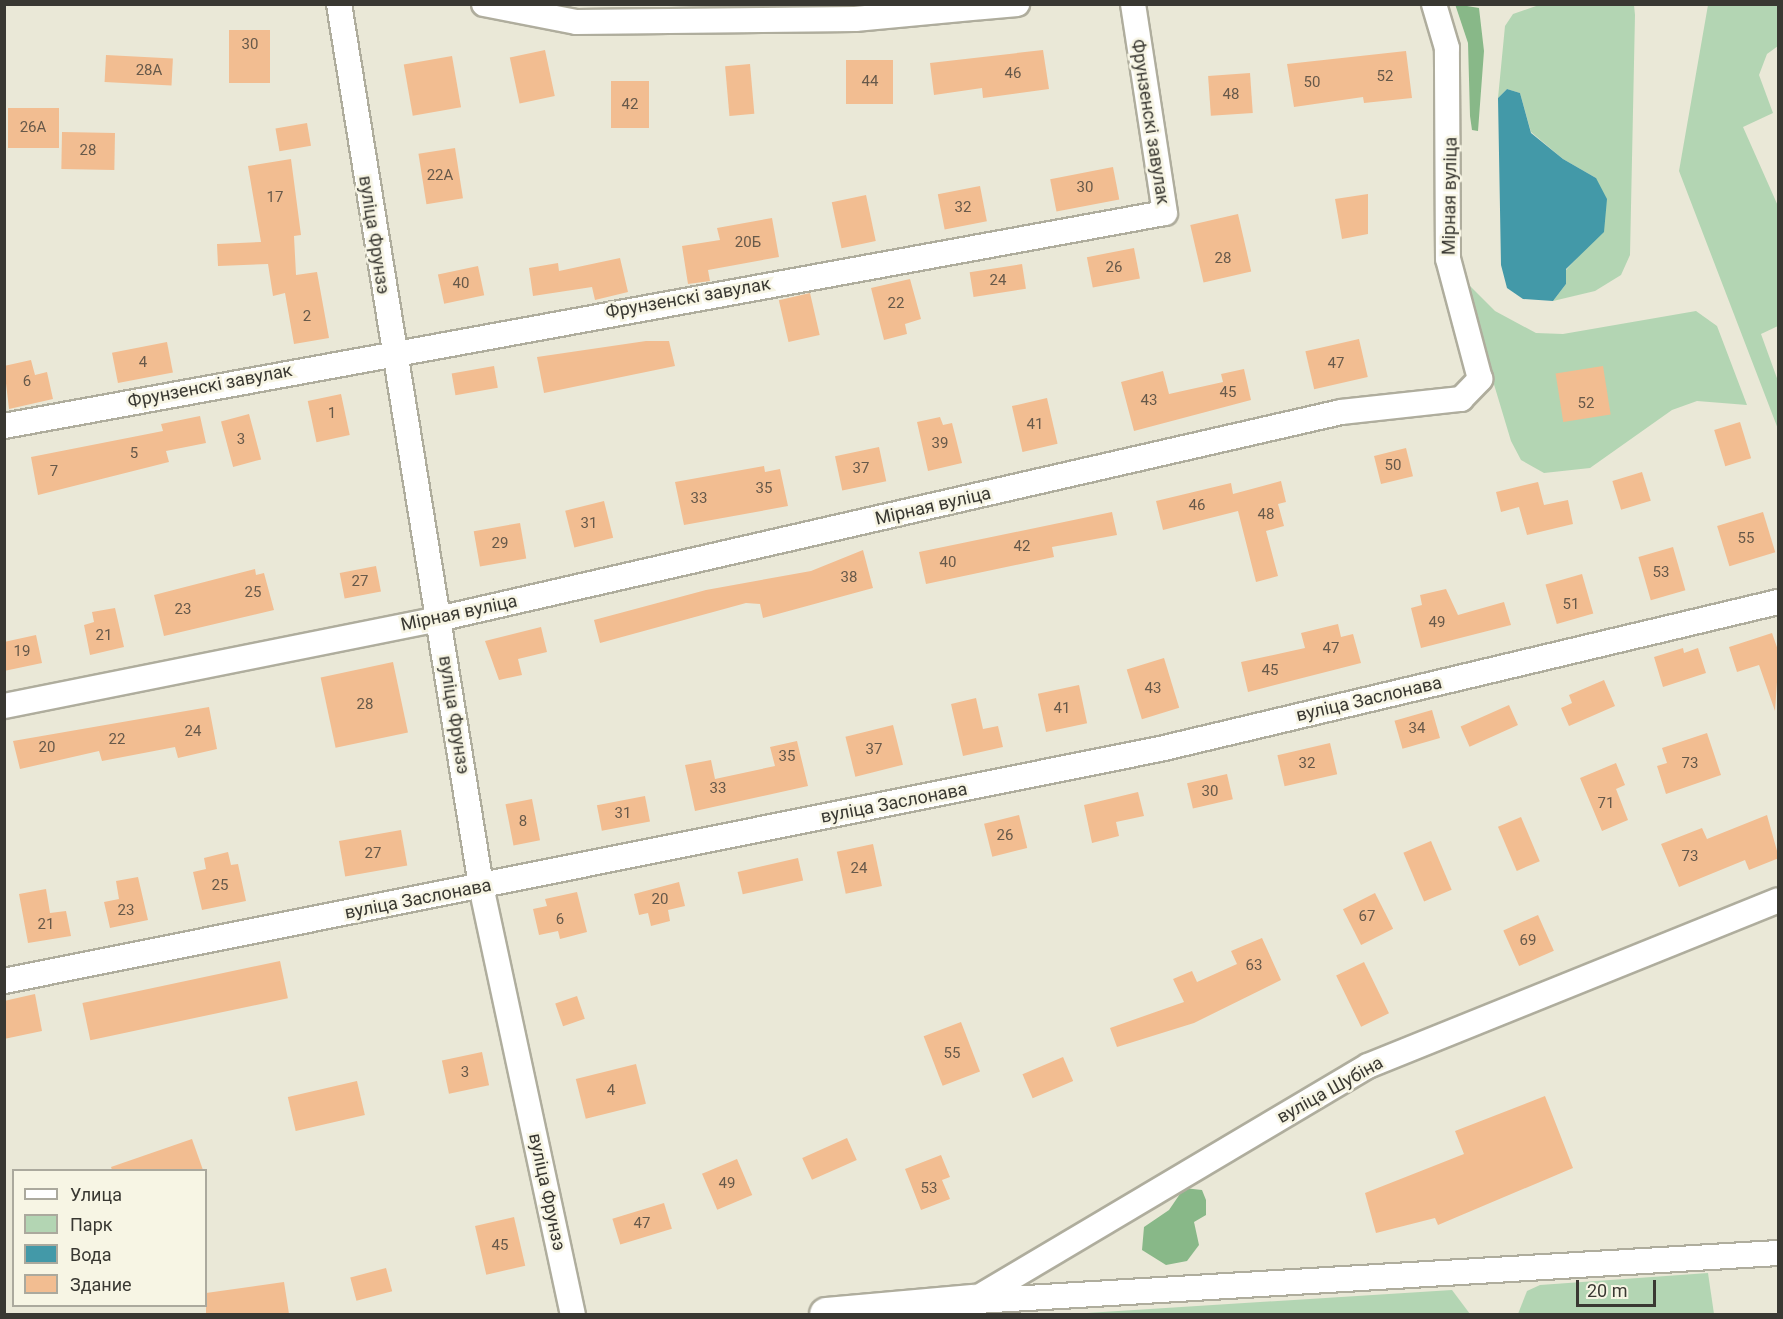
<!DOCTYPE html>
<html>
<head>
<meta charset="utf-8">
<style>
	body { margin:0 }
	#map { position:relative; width:1783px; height:1319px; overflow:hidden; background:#eae8d7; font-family:Roboto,sans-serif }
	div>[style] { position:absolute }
	.green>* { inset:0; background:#b3d5b3 }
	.forest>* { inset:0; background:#88b888 }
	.water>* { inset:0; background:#4399a8 }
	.building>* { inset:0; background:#f2bd91; transform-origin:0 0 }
	.roads { filter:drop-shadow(2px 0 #afad9d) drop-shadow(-2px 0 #afad9d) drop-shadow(0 2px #afad9d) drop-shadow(0 -2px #afad9d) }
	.street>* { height:24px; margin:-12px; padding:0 12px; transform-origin:12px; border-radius:12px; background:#fff }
	.secondary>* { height:33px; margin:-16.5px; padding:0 16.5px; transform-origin:16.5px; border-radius:16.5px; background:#fff }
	span { translate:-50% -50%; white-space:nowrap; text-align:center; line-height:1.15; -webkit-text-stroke:5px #f7f5e4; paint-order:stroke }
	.number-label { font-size:15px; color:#67594a }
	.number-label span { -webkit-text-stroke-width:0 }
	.street-label { font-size:18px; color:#393832 }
	.frame { position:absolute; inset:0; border:6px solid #393832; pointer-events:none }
	.legend { position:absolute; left:12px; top:1169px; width:195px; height:138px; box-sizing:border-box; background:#f7f5e4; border:2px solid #aba99d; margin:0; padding:8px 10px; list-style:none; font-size:18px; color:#393832 }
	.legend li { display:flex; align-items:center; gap:12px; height:30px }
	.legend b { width:30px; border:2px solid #aba99d }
	.scale { position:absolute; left:1576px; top:1280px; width:80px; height:27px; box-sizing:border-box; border:3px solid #393832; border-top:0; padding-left:8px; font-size:18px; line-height:21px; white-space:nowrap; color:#393832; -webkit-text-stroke:4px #f7f5e4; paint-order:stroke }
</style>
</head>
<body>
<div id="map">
	<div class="green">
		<i style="clip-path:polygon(1539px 5px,1634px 5px,1635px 15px,1630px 255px,1621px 275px,1595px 291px,1553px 301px,1566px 284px,1566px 270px,1584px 250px,1596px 178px,1563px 159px,1531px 132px,1520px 93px,1507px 89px,1498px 98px,1505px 26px,1513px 14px)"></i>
		<i style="clip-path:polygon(1708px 5px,1778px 5px,1778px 46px,1767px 54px,1759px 75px,1773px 113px,1743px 127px,1778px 206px,1778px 326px,1761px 334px,1778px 381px,1778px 429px,1679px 171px)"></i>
		<i style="clip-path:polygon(1462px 278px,1495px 311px,1536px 333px,1563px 334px,1696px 311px,1717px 326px,1747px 405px,1697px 401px,1672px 410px,1590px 468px,1544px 473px,1521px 460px,1511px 441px)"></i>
		<i style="clip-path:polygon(1708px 1273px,1714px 1314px,1518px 1314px,1527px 1291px,1540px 1285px)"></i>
		<i style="clip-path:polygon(1452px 1290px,1470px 1314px,1071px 1314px)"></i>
	</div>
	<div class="forest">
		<i style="clip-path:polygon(1455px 4px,1479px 8px,1484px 51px,1478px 131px,1472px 130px,1470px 116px,1468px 43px)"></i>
		<i style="clip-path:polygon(1184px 1188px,1202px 1190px,1206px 1200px,1206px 1215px,1194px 1222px,1199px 1245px,1187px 1261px,1166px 1265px,1142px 1250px,1144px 1227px,1169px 1210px)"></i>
	</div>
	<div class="water">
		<i style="clip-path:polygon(1507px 89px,1520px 93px,1531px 133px,1563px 159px,1596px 178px,1607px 199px,1604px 232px,1566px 269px,1566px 284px,1553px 301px,1523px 299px,1507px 288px,1501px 265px,1498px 98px)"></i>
	</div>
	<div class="building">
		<i style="left:229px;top:30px;width:41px;height:53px"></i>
		<i style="left:545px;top:50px;width:47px;height:36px;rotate:78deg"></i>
		<i style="clip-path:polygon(1043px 50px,1049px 89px,983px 98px,982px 88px,934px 95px,930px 63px)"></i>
		<i style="clip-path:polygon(1406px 51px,1412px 98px,1364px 103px,1363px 97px,1294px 107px,1287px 64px)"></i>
		<i style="left:106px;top:55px;width:67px;height:27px;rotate:3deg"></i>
		<i style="left:452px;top:56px;width:52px;height:49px;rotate:80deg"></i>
		<i style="left:846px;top:60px;width:47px;height:44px"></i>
		<i style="left:750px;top:64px;width:50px;height:25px;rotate:85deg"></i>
		<i style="left:1250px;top:73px;width:40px;height:42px;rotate:86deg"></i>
		<i style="left:611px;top:81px;width:38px;height:47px"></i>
		<i style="left:8px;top:108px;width:51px;height:40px"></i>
		<i style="left:307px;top:123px;width:23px;height:32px;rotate:80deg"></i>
		<i style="left:62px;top:132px;width:53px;height:37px;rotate:1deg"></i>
		<i style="left:455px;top:148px;width:51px;height:37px;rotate:81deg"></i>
		<i style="clip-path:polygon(291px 159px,301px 235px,294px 236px,296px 275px,317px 272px,329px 338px,294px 344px,285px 293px,273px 296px,268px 264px,218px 266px,217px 244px,261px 242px,248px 166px)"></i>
		<i style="left:1113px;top:167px;width:33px;height:64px;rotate:79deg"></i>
		<i style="left:980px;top:186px;width:36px;height:43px;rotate:79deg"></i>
		<i style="clip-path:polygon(1368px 194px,1368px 234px,1342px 239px,1335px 199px)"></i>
		<i style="left:866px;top:195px;width:47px;height:35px;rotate:78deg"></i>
		<i style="left:1238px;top:214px;width:59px;height:49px;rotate:77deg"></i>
		<i style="clip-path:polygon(772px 218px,779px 257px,708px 270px,710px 281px,688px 284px,682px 246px,720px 240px,717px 228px)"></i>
		<i style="left:1134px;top:248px;width:31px;height:48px;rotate:79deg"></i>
		<i style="clip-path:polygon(620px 258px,628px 292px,595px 300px,592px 287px,533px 296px,529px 268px,558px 263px,559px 271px)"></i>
		<i style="left:1022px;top:264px;width:25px;height:53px;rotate:81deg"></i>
		<i style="left:478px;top:266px;width:30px;height:41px;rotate:78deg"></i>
		<i style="clip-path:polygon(910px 279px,921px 319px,905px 324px,907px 334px,884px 340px,871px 288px)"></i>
		<i style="left:810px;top:293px;width:43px;height:32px;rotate:77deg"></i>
		<i style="left:1359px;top:339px;width:39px;height:55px;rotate:77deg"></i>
		<i style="clip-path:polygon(646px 341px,669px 341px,675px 366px,544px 393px,537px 357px)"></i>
		<i style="left:167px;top:342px;width:31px;height:56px;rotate:79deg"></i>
		<i style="clip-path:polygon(31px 360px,35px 375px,47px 372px,53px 399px,9px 409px,4px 366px)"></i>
		<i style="left:494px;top:366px;width:22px;height:43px;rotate:80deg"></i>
		<i style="left:1603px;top:366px;width:49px;height:48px;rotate:81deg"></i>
		<i style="clip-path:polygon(1244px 369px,1251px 400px,1134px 431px,1121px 382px,1163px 371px,1169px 394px,1223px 382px,1221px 374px)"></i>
		<i style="left:341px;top:394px;width:42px;height:34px;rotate:78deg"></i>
		<i style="left:1047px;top:398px;width:47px;height:36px;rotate:77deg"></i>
		<i style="left:249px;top:414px;width:47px;height:29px;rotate:75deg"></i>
		<i style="clip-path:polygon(200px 416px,206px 443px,166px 451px,169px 462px,38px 495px,31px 457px,163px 431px,161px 424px)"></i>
		<i style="clip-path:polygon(940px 417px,943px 425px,952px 423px,962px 463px,928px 471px,917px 422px)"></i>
		<i style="left:1740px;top:422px;width:38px;height:27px;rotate:73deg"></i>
		<i style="left:879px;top:447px;width:35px;height:45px;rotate:78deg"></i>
		<i style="left:1406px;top:448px;width:29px;height:33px;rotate:76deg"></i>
		<i style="clip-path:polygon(764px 466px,765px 472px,780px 469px,788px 506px,684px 525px,675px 482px)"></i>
		<i style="left:1642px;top:472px;width:30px;height:31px;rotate:73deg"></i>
		<i style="clip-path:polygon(1281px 481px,1286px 502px,1278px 504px,1284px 526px,1266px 531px,1278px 576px,1256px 582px,1238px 511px,1163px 530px,1156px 501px,1231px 483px,1233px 494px)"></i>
		<i style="clip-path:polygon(1538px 482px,1544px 505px,1568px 500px,1573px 524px,1527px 535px,1519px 507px,1501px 512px,1496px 492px)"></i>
		<i style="left:604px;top:501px;width:38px;height:40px;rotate:76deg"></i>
		<i style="clip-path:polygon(1112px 512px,1117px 535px,1052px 547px,1054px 557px,926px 584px,919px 552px)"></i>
		<i style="left:1763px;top:512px;width:42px;height:48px;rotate:73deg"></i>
		<i style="left:520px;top:523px;width:36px;height:47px;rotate:80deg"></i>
		<i style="left:1673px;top:547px;width:45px;height:36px;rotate:74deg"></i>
		<i style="clip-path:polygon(863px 550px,873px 588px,763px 618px,760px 604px,746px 603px,600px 643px,594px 620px,706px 590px,811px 571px)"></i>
		<i style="left:376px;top:566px;width:26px;height:37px;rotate:79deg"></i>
		<i style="clip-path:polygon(255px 569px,256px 575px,264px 573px,274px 610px,164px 636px,154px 595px)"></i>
		<i style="left:1582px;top:574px;width:41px;height:38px;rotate:74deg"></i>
		<i style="clip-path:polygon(1446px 589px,1458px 615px,1504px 602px,1511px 625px,1421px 648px,1411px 608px,1422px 605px,1420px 595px)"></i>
		<i style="clip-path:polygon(115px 608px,124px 647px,90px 655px,84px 625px,94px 622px,92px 612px)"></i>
		<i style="clip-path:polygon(1338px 624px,1341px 637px,1353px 634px,1361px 663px,1248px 692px,1241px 662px,1305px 648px,1301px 633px)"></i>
		<i style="clip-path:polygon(541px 627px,547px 652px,518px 659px,522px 675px,499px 680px,485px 641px)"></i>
		<i style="clip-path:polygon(1772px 633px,1779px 653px,1775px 711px,1759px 665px,1737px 672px,1729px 647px)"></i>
		<i style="clip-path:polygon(36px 635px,42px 663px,4px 671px,4px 642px)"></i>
		<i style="clip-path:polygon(1683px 648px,1684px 653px,1698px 648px,1706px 673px,1663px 687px,1654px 657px)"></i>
		<i style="left:1164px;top:658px;width:52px;height:39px;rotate:73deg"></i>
		<i style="left:393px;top:662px;width:72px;height:74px;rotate:78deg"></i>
		<i style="clip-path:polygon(1604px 680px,1615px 706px,1569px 726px,1561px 708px,1572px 703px,1569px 695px)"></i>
		<i style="left:1079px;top:685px;width:39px;height:42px;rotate:78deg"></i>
		<i style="clip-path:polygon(976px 698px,983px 729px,998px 726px,1003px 747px,963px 756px,951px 704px)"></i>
		<i style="left:1509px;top:705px;width:22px;height:53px;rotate:66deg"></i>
		<i style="clip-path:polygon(209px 707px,217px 749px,178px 758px,175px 747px,102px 761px,99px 751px,20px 769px,13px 741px)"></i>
		<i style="left:1432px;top:710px;width:29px;height:39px;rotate:74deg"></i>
		<i style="left:893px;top:725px;width:41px;height:49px;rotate:76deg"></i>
		<i style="clip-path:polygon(1707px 733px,1721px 775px,1666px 794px,1657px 766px,1667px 763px,1662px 748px)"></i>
		<i style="clip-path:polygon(797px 741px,808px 786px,695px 811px,685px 765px,711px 760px,715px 779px,775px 766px,770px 747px)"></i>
		<i style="left:1330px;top:743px;width:32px;height:54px;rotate:77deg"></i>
		<i style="clip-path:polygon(1616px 763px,1625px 785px,1616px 789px,1628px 820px,1602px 831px,1580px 778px)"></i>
		<i style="left:1227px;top:774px;width:26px;height:41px;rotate:77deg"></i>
		<i style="clip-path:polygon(1138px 792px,1144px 816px,1116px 822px,1119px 836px,1092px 843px,1084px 805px)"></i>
		<i style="left:645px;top:796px;width:26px;height:49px;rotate:79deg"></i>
		<i style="left:532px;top:799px;width:42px;height:27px;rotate:79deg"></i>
		<i style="left:1019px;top:815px;width:34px;height:36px;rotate:76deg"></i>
		<i style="clip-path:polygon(1767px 815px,1779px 858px,1749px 870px,1745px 860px,1679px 887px,1661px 844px,1702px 828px,1707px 839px)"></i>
		<i style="left:1521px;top:817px;width:48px;height:25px;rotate:67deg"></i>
		<i style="left:401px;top:830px;width:36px;height:63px;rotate:80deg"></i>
		<i style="left:1431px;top:841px;width:53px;height:30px;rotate:67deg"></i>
		<i style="left:873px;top:844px;width:43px;height:37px;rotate:78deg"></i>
		<i style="clip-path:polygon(228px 852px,231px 865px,238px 864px,246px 901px,202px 910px,193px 872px,206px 869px,204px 858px)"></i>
		<i style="left:798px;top:858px;width:23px;height:62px;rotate:77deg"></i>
		<i style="clip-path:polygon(138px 877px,148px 920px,110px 928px,104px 902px,119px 899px,116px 881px)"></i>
		<i style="clip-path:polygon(679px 882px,685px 906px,668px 910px,670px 921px,651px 926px,648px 913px,639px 915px,634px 894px)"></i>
		<i style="clip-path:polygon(46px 889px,50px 913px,66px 911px,71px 936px,28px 943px,19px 894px)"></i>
		<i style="clip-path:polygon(577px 892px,587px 932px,560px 939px,558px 931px,539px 935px,533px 909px,547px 906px,545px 899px)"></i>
		<i style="left:1375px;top:893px;width:40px;height:36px;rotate:63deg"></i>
		<i style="left:1538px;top:915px;width:39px;height:38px;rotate:66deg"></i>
		<i style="clip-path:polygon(1262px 938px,1281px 980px,1194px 1023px,1117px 1047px,1110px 1028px,1184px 1002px,1173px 979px,1192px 971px,1197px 982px,1237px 964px,1231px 951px)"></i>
		<i style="left:280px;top:961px;width:38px;height:202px;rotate:78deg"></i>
		<i style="left:1364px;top:962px;width:57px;height:31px;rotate:64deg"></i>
		<i style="clip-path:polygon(35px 994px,42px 1031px,4px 1039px,4px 1001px)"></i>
		<i style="left:577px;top:996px;width:24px;height:23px;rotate:71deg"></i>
		<i style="left:961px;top:1022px;width:53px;height:40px;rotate:69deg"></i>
		<i style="left:482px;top:1052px;width:34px;height:41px;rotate:78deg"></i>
		<i style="left:1063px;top:1057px;width:26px;height:44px;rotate:67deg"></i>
		<i style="left:636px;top:1064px;width:41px;height:62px;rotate:76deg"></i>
		<i style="left:357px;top:1081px;width:35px;height:71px;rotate:77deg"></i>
		<i style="clip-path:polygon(1545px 1096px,1573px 1168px,1438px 1225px,1435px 1218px,1376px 1233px,1365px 1193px,1464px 1154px,1455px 1131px)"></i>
		<i style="left:847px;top:1138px;width:24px;height:49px;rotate:66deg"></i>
		<i style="clip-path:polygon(192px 1139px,203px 1170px,112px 1170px,111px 1167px)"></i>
		<i style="clip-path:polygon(941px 1155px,950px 1177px,942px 1180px,950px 1199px,921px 1210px,905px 1169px)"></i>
		<i style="left:737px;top:1159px;width:39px;height:38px;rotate:67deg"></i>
		<i style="left:664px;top:1203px;width:27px;height:54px;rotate:73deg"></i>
		<i style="left:514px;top:1217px;width:50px;height:40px;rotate:77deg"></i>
		<i style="left:386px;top:1268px;width:24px;height:37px;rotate:75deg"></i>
		<i style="clip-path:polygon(284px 1282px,289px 1314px,206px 1314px,206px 1293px)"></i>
	</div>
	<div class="roads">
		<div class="street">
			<i style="left:339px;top:4px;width:893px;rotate:80.85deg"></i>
			<i style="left:481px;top:886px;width:438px;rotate:77.9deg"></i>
			<i style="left:484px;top:4px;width:94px;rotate:11.1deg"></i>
			<i style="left:576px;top:22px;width:279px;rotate:-0.6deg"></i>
			<i style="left:855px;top:19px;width:163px;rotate:-5.3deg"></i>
			<i style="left:4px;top:426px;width:1180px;rotate:-10.4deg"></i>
			<i style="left:1165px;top:213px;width:211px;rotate:-98.7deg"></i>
			<i style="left:4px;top:706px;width:443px;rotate:-11.3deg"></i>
			<i style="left:438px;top:619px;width:926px;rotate:-12.91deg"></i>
			<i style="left:1341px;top:412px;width:121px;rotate:-6.2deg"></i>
			<i style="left:1461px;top:399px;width:28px;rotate:-46deg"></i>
			<i style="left:1480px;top:379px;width:124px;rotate:-104.9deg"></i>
			<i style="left:1448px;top:259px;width:211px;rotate:-90.3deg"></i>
			<i style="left:1447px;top:48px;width:46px;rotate:-106.5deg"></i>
			<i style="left:4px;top:981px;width:1179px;rotate:-11.35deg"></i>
			<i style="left:1160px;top:749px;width:635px;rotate:-13.38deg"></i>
			<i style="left:972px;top:1301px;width:460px;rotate:-30.7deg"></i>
			<i style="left:1368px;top:1066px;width:442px;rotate:-22deg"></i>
			<i style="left:977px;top:1301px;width:802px;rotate:-3.43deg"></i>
		</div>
		<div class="secondary">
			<i style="left:826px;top:1314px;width:147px;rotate:-5.1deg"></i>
		</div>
	</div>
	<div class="number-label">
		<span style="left:250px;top:45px">30</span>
		<span style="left:149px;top:71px">28А</span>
		<span style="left:1013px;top:74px">46</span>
		<span style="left:1385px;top:77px">52</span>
		<span style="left:870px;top:82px">44</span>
		<span style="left:1312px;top:83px">50</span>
		<span style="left:1231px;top:95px">48</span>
		<span style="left:630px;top:105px">42</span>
		<span style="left:33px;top:128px">26А</span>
		<span style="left:88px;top:151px">28</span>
		<span style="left:440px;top:176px">22А</span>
		<span style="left:1085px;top:188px">30</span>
		<span style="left:275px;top:198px">17</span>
		<span style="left:963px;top:208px">32</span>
		<span style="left:748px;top:243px">20Б</span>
		<span style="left:1223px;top:259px">28</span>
		<span style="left:1114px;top:268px">26</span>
		<span style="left:998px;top:281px">24</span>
		<span style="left:461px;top:284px">40</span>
		<span style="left:896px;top:304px">22</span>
		<span style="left:307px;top:317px">2</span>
		<span style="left:143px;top:363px">4</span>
		<span style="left:1336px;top:364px">47</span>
		<span style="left:27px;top:382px">6</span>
		<span style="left:1228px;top:393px">45</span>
		<span style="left:1149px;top:401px">43</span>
		<span style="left:1586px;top:404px">52</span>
		<span style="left:332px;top:414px">1</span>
		<span style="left:1035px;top:425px">41</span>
		<span style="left:241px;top:440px">3</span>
		<span style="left:940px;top:444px">39</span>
		<span style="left:134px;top:454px">5</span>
		<span style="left:1393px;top:466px">50</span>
		<span style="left:861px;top:469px">37</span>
		<span style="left:54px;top:472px">7</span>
		<span style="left:764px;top:489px">35</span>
		<span style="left:699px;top:499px">33</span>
		<span style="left:1197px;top:506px">46</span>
		<span style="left:1266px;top:515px">48</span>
		<span style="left:589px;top:524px">31</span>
		<span style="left:1746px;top:539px">55</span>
		<span style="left:500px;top:544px">29</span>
		<span style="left:1022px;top:547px">42</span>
		<span style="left:948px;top:563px">40</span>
		<span style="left:1661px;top:573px">53</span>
		<span style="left:849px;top:578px">38</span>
		<span style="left:360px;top:582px">27</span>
		<span style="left:253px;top:593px">25</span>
		<span style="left:1571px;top:605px">51</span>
		<span style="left:183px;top:610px">23</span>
		<span style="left:1437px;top:623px">49</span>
		<span style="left:104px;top:636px">21</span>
		<span style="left:1331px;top:649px">47</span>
		<span style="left:22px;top:652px">19</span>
		<span style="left:1270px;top:671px">45</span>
		<span style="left:1153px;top:689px">43</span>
		<span style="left:365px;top:705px">28</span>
		<span style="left:1062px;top:709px">41</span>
		<span style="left:1417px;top:729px">34</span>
		<span style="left:193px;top:732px">24</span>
		<span style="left:117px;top:740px">22</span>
		<span style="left:47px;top:748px">20</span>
		<span style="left:874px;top:750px">37</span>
		<span style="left:787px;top:757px">35</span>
		<span style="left:1307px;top:764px">32</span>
		<span style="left:1690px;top:764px">73</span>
		<span style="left:718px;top:789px">33</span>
		<span style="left:1210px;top:792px">30</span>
		<span style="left:1606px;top:804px">71</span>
		<span style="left:623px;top:814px">31</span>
		<span style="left:523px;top:822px">8</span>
		<span style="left:1005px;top:836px">26</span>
		<span style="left:373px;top:854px">27</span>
		<span style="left:1690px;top:857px">73</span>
		<span style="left:859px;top:869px">24</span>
		<span style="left:220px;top:886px">25</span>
		<span style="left:660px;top:900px">20</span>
		<span style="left:126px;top:911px">23</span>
		<span style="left:1367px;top:917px">67</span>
		<span style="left:560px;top:920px">6</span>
		<span style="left:46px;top:925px">21</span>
		<span style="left:1528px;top:941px">69</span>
		<span style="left:1254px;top:966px">63</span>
		<span style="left:952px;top:1054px">55</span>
		<span style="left:465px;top:1073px">3</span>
		<span style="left:611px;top:1091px">4</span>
		<span style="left:727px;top:1184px">49</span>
		<span style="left:929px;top:1189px">53</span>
		<span style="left:642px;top:1224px">47</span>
		<span style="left:500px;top:1246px">45</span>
	</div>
	<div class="street-label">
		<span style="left:1150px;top:122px;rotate:81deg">Фрунзенскі завулак</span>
		<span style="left:1450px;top:196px;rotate:-89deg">Мірная вуліца</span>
		<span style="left:374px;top:235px;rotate:81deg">вуліца Фрунзэ</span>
		<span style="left:688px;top:298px;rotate:-10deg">Фрунзенскі завулак</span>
		<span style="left:210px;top:386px;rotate:-11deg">Фрунзенскі завулак</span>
		<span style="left:933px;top:506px;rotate:-13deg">Мірная вуліца</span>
		<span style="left:459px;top:613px;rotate:-12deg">Мірная вуліца</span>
		<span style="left:1369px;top:699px;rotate:-13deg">вуліца Заслонава</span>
		<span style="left:454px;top:715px;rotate:81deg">вуліца Фрунзэ</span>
		<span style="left:894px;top:803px;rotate:-11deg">вуліца Заслонава</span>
		<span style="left:418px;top:899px;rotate:-11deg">вуліца Заслонава</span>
		<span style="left:1330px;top:1090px;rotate:-29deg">вуліца Шубіна</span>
		<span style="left:547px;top:1192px;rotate:78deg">вуліца Фрунзэ</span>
	</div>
	<div class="frame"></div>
	<ul class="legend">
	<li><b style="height:8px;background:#fff"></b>Улица</li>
	<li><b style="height:16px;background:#b3d5b3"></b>Парк</li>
	<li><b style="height:16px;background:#4399a8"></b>Вода</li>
	<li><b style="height:16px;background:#f2bd91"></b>Здание</li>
	</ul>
	<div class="scale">20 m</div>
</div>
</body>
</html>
